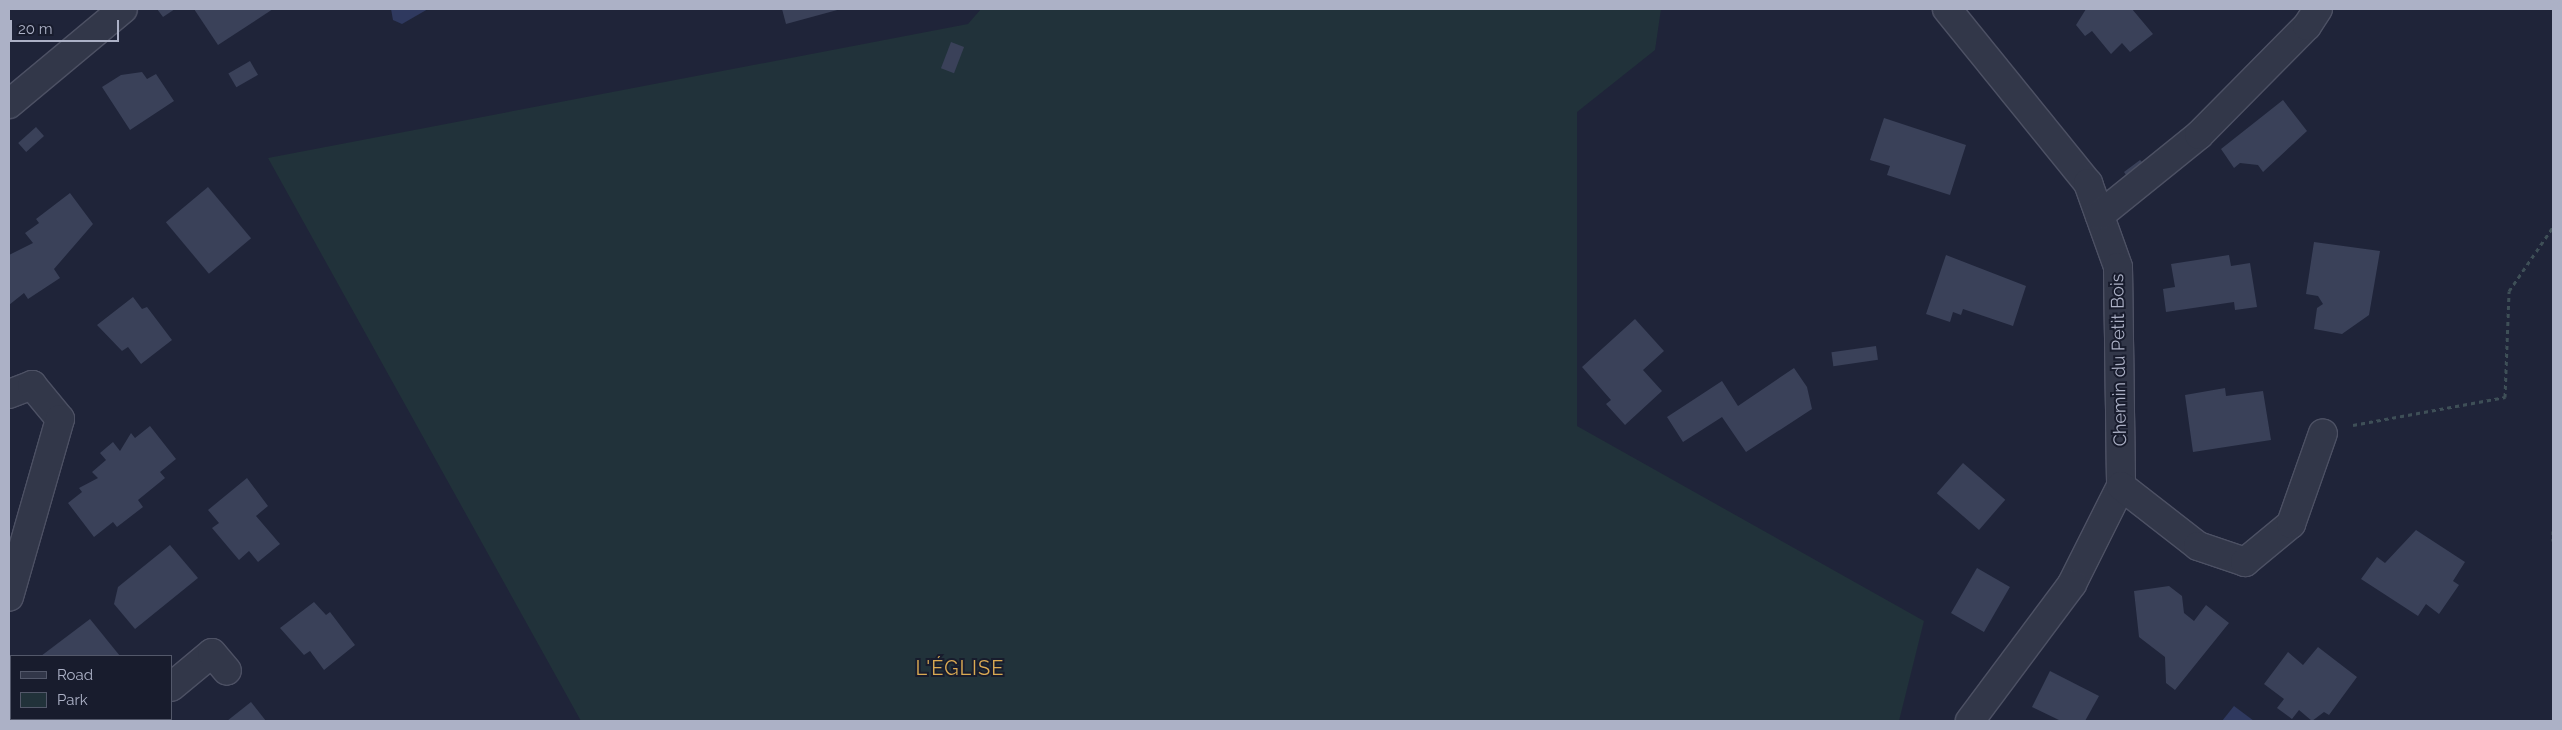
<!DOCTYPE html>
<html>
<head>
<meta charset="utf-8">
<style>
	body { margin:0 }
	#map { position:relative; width:2562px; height:730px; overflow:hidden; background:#1f2439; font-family:Raleway,sans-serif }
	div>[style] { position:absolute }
	.green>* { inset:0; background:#21323a }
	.water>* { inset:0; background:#2f395f }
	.building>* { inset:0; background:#3a4159; transform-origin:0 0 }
	.path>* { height:3px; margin-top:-1.5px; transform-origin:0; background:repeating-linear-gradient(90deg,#3e4f57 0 4px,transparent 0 8px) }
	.roads { filter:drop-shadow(1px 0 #4d5164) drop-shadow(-1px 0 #4d5164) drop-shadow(0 1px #4d5164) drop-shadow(0 -1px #4d5164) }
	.minor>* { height:28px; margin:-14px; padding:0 14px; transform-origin:14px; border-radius:14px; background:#323749 }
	span { translate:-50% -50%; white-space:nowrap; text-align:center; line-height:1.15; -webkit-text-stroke:4px #181c2d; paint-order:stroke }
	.street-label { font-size:18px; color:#acb1c6 }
	.quarter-label { font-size:20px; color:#daaa53; letter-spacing:1px }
	.frame { position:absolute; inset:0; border:10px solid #acb1c6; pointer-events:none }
	.legend { position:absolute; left:10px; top:655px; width:162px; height:65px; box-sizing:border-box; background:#181c2d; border:1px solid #53586a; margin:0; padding:6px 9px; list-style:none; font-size:15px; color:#acb1c6 }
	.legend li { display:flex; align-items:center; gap:10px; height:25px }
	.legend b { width:25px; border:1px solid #53586a }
	.scale { position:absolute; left:10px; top:20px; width:109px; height:22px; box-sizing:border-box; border:2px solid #acb1c6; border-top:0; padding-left:6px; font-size:15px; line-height:18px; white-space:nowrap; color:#acb1c6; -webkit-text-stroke:4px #181c2d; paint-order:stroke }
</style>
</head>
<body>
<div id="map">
	<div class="green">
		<i style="clip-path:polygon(981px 9px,1661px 9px,1655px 50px,1577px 112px,1577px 426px,1924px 621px,1899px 721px,581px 721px,268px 158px,968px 24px)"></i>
	</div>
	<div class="water">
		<i style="clip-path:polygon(391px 9px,428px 9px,402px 24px,393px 20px)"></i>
		<i style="clip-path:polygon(2234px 706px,2254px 721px,2222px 721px)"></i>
	</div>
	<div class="building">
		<i style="clip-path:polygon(157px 9px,175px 9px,163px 17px)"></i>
		<i style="clip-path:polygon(194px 9px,273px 9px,218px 45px)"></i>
		<i style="clip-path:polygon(782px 9px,841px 9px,786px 24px)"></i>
		<i style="clip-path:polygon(2086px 9px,2132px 9px,2153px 34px,2130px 52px,2122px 43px,2111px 54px,2092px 31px,2085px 36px,2076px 25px)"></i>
		<i style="left:951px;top:42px;width:14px;height:28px;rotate:21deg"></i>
		<i style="left:250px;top:61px;width:16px;height:25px;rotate:60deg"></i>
		<i style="clip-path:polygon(142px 72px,147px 79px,156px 74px,174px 101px,130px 130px,102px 87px,121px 75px)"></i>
		<i style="clip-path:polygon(2283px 100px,2307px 131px,2263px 172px,2258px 165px,2240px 163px,2234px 168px,2221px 149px)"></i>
		<i style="clip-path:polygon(1884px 118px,1966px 145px,1950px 195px,1887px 175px,1890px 166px,1870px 160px)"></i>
		<i style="left:36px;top:127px;width:12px;height:24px;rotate:48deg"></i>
		<i style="clip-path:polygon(2140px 160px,2148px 168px,2131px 182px,2124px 172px)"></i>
		<i style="left:208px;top:187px;width:67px;height:55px;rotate:50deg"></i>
		<i style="clip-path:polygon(70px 193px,93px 224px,54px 269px,60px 278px,28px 299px,24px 293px,9px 305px,9px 255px,33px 243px,25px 233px,39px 223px,36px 219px)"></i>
		<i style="clip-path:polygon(2314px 242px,2380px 251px,2369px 315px,2342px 334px,2314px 329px,2317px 308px,2323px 304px,2318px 296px,2306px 294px)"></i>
		<i style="clip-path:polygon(1946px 255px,2026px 286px,2013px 326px,1963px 309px,1961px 315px,1953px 312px,1950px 322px,1926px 314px)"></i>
		<i style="clip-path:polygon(2229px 255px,2231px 266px,2250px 263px,2257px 307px,2235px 310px,2234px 302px,2166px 312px,2163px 289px,2175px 287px,2171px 264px)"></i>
		<i style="clip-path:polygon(133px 297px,142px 309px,147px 307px,172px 340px,141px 364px,128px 347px,122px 351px,97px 325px)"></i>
		<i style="clip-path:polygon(1635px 319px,1664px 351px,1643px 370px,1662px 391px,1625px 425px,1606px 404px,1611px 400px,1582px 367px)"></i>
		<i style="left:1876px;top:346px;width:14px;height:45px;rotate:82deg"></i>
		<i style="clip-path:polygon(1794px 368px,1807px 387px,1812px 409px,1746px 452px,1722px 417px,1683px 442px,1667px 417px,1722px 381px,1738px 406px)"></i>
		<i style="clip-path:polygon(2225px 388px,2226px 396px,2263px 391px,2271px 440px,2193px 452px,2185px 395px)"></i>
		<i style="clip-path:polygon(150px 426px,176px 459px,160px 472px,165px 478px,138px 500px,143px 507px,117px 527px,113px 522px,94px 537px,68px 503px,82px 492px,79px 488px,98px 478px,92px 472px,106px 460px,100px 453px,113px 442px,120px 451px,131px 433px,135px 438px)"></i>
		<i style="left:1963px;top:463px;width:56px;height:40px;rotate:41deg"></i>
		<i style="clip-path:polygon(247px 478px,268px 506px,256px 516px,280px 544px,258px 562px,249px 551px,239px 560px,212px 528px,219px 523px,208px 510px)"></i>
		<i style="clip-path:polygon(2416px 530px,2465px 562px,2453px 581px,2459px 585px,2439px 614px,2426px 604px,2418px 616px,2361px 579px,2377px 557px,2385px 563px)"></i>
		<i style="clip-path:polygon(170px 545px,198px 578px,135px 629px,114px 604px,118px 587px)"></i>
		<i style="left:1977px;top:568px;width:38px;height:52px;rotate:30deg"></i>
		<i style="clip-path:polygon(2169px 586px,2182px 596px,2184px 613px,2194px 621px,2206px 605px,2229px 623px,2175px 690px,2166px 683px,2165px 657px,2139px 637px,2134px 591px)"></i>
		<i style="clip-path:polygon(314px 602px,326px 615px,330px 612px,355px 645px,324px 670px,310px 651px,304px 655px,280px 628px)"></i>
		<i style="clip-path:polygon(90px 619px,120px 656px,41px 656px)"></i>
		<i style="clip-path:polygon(2318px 647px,2357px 677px,2329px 715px,2324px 712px,2312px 721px,2299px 710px,2292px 719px,2277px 708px,2284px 699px,2264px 684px,2288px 652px,2303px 665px)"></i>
		<i style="clip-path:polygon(2050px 671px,2099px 696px,2085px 721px,2061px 721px,2032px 707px)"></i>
		<i style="clip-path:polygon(251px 702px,266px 721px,227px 721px)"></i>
	</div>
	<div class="path">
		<i style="left:2353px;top:425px;width:155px;rotate:-10.4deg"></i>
		<i style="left:2505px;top:397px;width:106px;rotate:-87.8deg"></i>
		<i style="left:2509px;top:291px;width:78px;rotate:-55.5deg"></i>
		<i style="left:2553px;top:531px;width:10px;rotate:90deg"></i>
	</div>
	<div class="roads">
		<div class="minor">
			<i style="left:1947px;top:9px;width:224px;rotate:51deg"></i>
			<i style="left:2088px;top:183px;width:89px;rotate:70.3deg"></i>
			<i style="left:2118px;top:267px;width:219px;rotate:89.2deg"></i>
			<i style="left:2121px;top:486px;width:110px;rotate:116.6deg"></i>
			<i style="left:2072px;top:584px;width:171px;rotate:126.7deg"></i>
			<i style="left:9px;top:104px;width:148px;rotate:-39.8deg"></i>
			<i style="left:2100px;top:215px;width:127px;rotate:-38.9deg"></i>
			<i style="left:2199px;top:135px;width:153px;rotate:-45.3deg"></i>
			<i style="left:2307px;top:26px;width:20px;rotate:-57deg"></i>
			<i style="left:9px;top:394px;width:25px;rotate:-21deg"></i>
			<i style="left:32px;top:385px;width:44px;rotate:50.5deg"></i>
			<i style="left:60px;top:419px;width:185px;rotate:106deg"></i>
			<i style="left:2121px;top:486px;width:98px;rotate:37.9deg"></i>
			<i style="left:2198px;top:546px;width:50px;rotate:18.8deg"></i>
			<i style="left:2245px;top:562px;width:60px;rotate:-39.6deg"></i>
			<i style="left:2291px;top:524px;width:96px;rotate:-70.6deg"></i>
			<i style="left:171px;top:687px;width:53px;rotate:-39.7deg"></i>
			<i style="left:212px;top:653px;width:23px;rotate:50deg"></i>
			<i style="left:9px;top:720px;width:2px;rotate:27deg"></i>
			<i style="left:129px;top:721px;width:4px;rotate:-34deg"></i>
		</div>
	</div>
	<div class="street-label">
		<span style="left:2119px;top:360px;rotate:-91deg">Chemin du Petit Bois</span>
	</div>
	<div class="quarter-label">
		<span style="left:960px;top:668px">L'ÉGLISE</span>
	</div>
	<div class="frame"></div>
	<ul class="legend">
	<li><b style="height:6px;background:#323749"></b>Road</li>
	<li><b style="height:14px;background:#21323a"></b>Park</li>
	</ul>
	<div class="scale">20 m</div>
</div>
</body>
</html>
